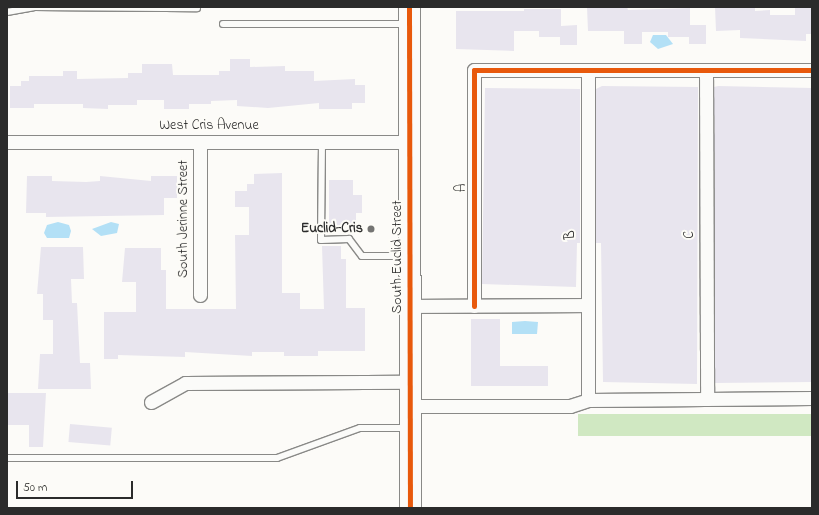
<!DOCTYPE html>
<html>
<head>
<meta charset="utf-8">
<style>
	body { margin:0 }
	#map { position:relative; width:819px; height:515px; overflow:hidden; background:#fcfbf8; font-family:"Indie Flower",sans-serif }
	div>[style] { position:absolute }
	.green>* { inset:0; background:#d0e8c2; transform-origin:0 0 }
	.water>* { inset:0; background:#b3e0f6 }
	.building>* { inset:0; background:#e8e5ee; transform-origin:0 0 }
	.roads { filter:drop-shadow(1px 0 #898987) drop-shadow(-1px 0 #898987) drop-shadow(0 1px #898987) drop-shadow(0 -1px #898987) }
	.service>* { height:6px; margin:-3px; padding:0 3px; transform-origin:3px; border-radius:3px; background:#fbfbf9 }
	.minor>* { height:13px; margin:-6.5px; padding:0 6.5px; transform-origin:6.5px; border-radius:6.5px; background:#fbfbf9 }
	.primary>* { height:21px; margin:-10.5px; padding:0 10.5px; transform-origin:10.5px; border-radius:10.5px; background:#fbfbf9 }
	.cycleway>* { height:5px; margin:-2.5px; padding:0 2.5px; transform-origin:2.5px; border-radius:2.5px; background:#e8590c }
	.dots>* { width:11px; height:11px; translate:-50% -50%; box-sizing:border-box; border:2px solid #fdfcf7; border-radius:50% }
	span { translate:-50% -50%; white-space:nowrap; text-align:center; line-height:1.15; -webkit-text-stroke:4px #fdfcf7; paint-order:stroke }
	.street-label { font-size:14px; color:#2b2b2b }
	.poi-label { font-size:14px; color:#2b2b2b; font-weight:700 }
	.right { translate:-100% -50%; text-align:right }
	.frame { position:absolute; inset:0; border:8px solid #2b2b2b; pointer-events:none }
	.scale { position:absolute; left:16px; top:481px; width:117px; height:18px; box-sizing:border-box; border:2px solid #2b2b2b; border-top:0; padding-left:5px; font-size:12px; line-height:14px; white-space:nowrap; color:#2b2b2b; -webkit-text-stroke:3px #fdfcf7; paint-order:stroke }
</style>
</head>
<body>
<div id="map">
	<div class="green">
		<i style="left:812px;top:414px;width:22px;height:234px;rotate:90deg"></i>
	</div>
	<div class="water">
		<i style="clip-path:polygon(653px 35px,666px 35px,673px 44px,658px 49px,650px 42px)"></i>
		<i style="clip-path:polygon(58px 222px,69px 225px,71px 231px,69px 238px,47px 238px,44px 233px,47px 225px)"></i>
		<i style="clip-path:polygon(111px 222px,119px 224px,117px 233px,101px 236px,92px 229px)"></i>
		<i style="clip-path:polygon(525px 321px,538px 322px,537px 334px,512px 334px,512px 322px)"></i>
	</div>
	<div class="building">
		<i style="clip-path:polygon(587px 7px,627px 7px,628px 10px,690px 8px,690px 25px,706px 25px,706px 44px,689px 44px,689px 37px,668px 37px,668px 32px,642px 32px,642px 44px,624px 44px,624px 31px,588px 31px)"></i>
		<i style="clip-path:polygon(715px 7px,755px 7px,755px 11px,770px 10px,770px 15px,795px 15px,795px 8px,812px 8px,812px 34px,806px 34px,806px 41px,740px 38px,740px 30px,716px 31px)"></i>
		<i style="clip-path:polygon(524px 9px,561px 9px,561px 26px,577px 25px,577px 45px,560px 45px,560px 37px,539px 37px,539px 31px,514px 31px,514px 51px,456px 49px,456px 11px,524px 11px)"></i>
		<i style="clip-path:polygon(230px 59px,250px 59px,250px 67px,285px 66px,285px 71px,314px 71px,314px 81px,355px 79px,355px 85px,365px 85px,365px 103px,352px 103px,352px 109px,319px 109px,319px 103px,268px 108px,237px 106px,237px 100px,211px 101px,211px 104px,189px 104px,189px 109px,164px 109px,164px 100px,137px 100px,137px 105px,108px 105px,108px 109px,83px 108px,83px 104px,34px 104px,34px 108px,10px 108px,10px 86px,21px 86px,21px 81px,29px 81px,29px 76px,63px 76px,63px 71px,77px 71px,77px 79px,128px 78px,128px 73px,142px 73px,142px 64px,172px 64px,173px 75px,219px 75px,219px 71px,230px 71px)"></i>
		<i style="clip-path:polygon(602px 86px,698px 87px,697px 384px,603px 382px,601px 243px,596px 243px,596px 89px)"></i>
		<i style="clip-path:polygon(718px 86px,812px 88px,812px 382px,715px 383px,714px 87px)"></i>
		<i style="clip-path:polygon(485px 88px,580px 89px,580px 243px,577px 243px,576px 287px,482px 284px)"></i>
		<i style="clip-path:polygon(282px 173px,282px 293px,300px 293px,300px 309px,324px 309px,322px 246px,341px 246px,341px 259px,346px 259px,346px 308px,365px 308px,365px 351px,318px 351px,318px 356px,284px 356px,284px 352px,252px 352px,252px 356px,185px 352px,185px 357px,118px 355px,118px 359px,104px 359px,104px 312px,136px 312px,136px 282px,122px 282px,125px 248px,161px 248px,161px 270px,166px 270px,166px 309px,236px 309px,235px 235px,249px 235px,249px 207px,235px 207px,235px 191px,247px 191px,247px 184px,254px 184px,254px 174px)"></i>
		<i style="clip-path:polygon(27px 176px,52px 176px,52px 181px,86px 182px,100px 181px,100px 176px,151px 181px,151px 176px,177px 176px,177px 198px,164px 198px,164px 215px,46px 217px,46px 213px,26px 213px)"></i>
		<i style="clip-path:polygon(329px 180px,353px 180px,353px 195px,362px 195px,362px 213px,356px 213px,356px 225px,329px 225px)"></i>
		<i style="clip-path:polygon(41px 247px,83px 247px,84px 279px,71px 279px,72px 303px,77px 303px,80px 363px,90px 363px,91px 389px,38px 389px,40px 354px,53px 354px,53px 320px,43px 320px,43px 294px,37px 294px)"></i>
		<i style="clip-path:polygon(471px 319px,500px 319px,500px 366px,548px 366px,548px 386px,471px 386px)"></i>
		<i style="clip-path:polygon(7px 393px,46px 393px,43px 447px,29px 447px,29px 425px,7px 425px)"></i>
		<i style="left:70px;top:424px;width:42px;height:18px;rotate:5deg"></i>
	</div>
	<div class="roads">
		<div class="service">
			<i style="left:7px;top:12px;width:27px;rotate:-10deg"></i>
			<i style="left:34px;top:7px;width:163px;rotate:0.4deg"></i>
			<i style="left:223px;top:24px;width:183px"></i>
			<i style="left:322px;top:143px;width:97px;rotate:90.6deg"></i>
			<i style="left:321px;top:240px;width:28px;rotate:-2deg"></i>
			<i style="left:349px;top:239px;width:21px;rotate:53deg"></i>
			<i style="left:362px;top:256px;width:44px"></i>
			<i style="left:7px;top:458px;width:270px"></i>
			<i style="left:277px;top:458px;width:88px;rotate:-19.9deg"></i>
			<i style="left:360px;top:428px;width:46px"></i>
		</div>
		<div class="minor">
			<i style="left:706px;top:70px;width:329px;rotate:89.8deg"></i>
			<i style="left:7px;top:142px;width:403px"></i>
			<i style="left:200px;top:142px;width:153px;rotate:90deg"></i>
			<i style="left:410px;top:306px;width:177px;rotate:-0.3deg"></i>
			<i style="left:474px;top:306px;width:236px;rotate:-90deg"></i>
			<i style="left:474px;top:70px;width:338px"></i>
			<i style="left:588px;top:400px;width:330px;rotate:-90deg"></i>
			<i style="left:151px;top:402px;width:39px;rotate:-29deg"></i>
			<i style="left:185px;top:383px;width:225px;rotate:-0.3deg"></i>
			<i style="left:410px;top:406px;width:160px"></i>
			<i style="left:570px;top:406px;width:19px;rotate:-18deg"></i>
			<i style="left:588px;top:400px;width:224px;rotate:-0.5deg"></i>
		</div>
		<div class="primary">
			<i style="left:409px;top:7px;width:501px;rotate:89.89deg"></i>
		</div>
	</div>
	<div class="cycleway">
		<i style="left:409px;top:7px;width:501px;rotate:89.89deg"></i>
		<i style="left:474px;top:306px;width:236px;rotate:-90deg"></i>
		<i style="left:474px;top:70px;width:338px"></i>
	</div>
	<div class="dots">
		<i style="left:371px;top:229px;background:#747473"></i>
	</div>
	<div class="street-label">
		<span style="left:209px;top:126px">West Cris Avenue</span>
		<span style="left:462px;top:188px;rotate:-90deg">A</span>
		<span style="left:184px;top:219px;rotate:-90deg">South Jerinne Street</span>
		<span style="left:571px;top:235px;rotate:-90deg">B</span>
		<span style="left:690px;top:235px;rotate:-90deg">C</span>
		<span style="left:398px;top:257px;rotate:-90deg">South Euclid Street</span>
	</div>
	<div class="poi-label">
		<span class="right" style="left:363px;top:229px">Euclid-Cris</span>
	</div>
	<div class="frame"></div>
	<div class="scale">50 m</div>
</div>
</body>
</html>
